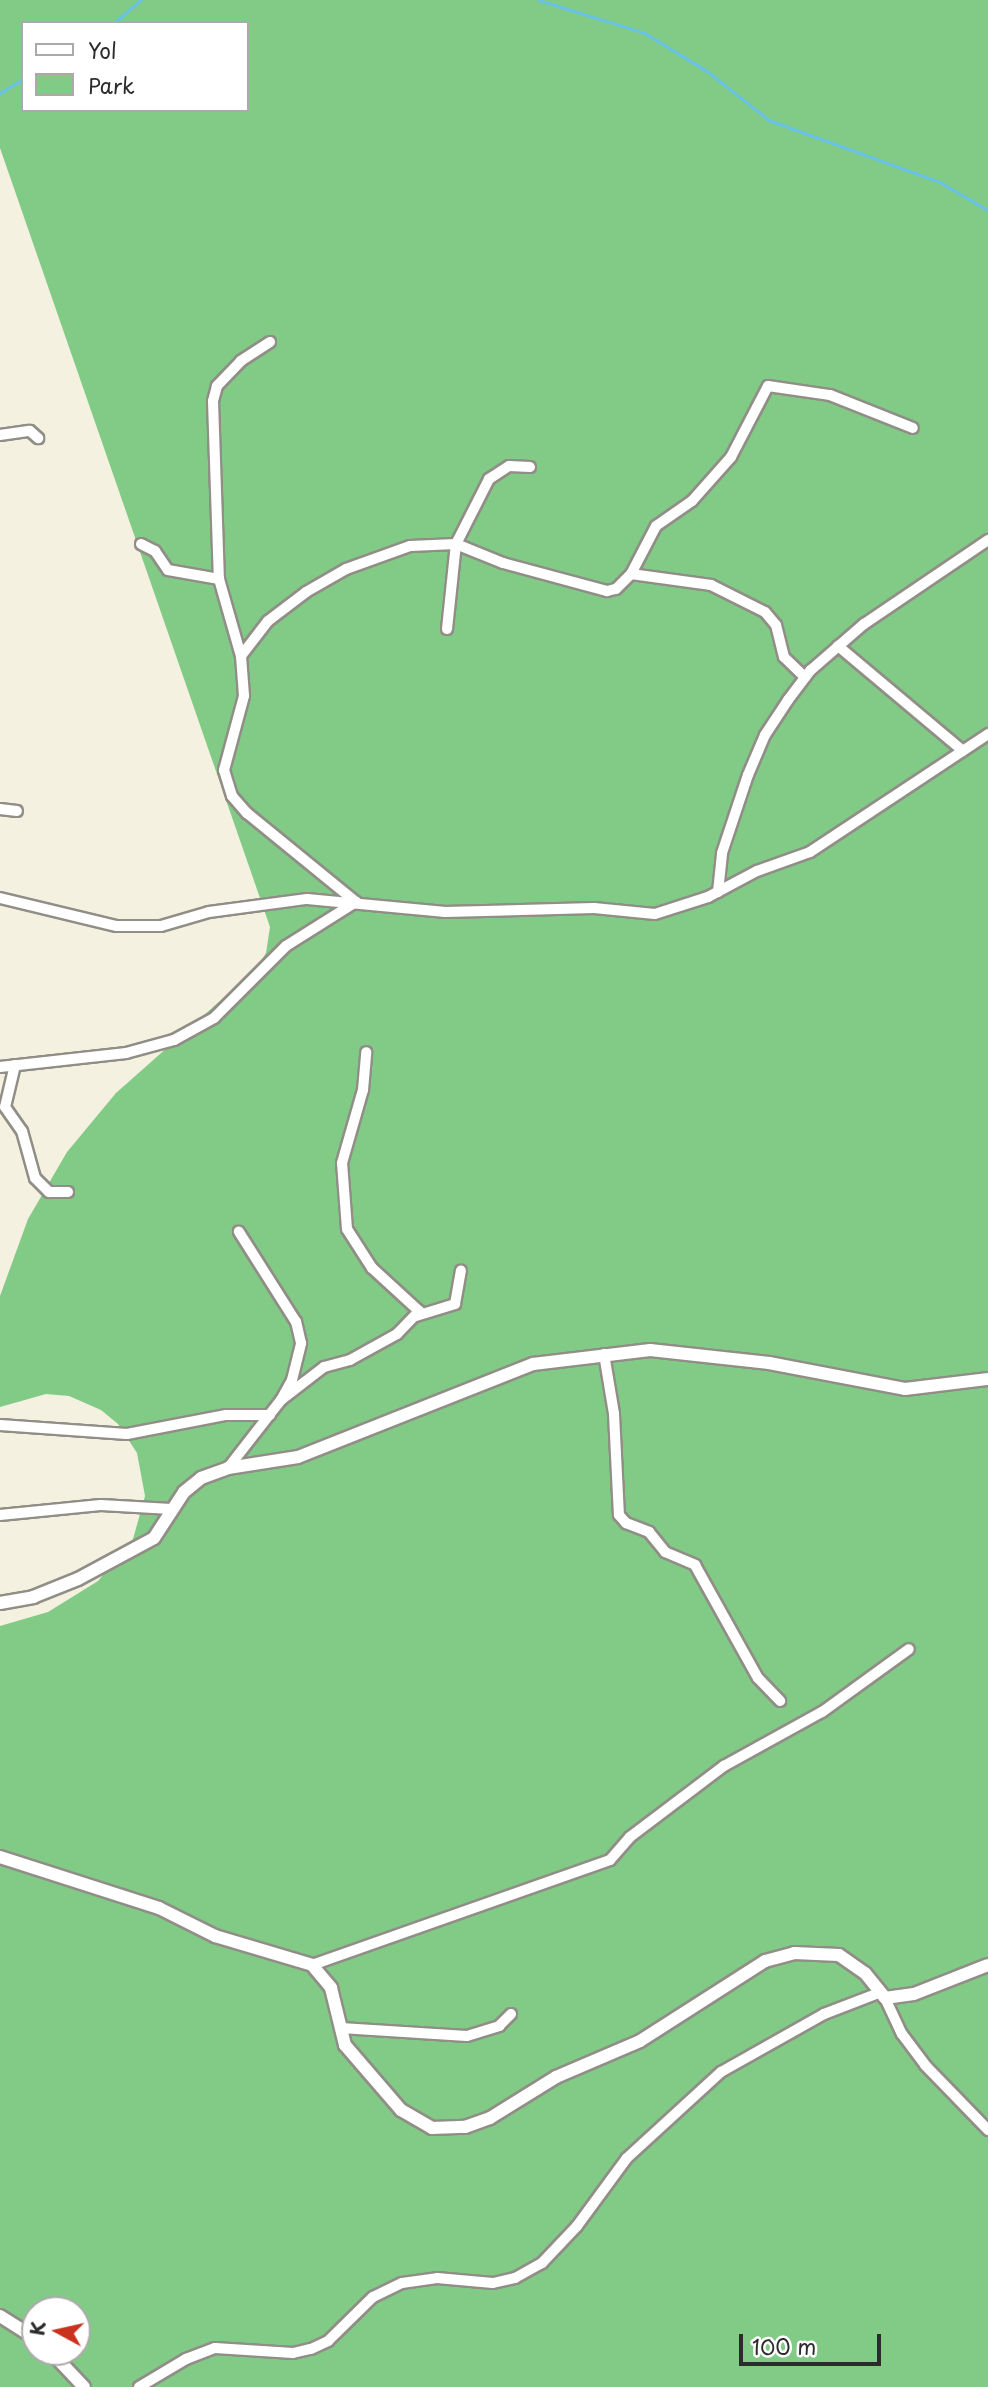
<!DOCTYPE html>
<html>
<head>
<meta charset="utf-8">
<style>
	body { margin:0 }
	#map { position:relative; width:988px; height:2387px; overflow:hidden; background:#f4f1e0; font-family:"Playpen Sans",sans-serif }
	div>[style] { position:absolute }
	.green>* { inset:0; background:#82cb87 }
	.stream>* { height:2.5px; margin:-1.25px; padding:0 1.25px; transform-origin:1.25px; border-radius:1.25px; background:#68c1e6 }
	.roads { filter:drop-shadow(2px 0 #908e86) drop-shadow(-2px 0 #908e86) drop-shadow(0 2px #908e86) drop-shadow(0 -2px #908e86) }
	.minor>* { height:10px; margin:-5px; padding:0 5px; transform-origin:5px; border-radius:5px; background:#fff }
	.tertiary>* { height:12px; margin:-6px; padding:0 6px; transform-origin:6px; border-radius:6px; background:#fff }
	span { translate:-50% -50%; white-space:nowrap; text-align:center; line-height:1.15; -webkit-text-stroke:5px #fff; paint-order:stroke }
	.legend { position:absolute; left:21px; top:21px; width:228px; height:91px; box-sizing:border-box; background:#fff; border:2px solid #aaa; margin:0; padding:9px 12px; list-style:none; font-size:21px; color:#2b2b2b }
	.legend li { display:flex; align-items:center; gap:14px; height:35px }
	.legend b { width:35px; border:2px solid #aaa }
	.north { position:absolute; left:21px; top:2296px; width:70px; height:70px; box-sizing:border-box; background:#fff; border:2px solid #aaa; border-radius:50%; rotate:278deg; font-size:19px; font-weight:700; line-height:28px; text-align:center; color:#2b2b2b }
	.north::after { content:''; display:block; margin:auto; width:24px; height:32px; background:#c8321e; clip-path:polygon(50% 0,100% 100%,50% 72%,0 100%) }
	.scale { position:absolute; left:739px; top:2334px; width:142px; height:32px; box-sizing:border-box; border:4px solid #2b2b2b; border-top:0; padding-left:9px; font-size:21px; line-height:24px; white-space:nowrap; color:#2b2b2b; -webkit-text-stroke:5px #fff; paint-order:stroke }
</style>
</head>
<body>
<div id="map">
	<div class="green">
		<i style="clip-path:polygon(evenodd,0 0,988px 0,988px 2387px,0 2387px,0 1626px,48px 1612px,98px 1581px,133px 1539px,145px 1496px,137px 1453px,118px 1424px,101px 1410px,69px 1396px,46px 1394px,0 1407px,0 1296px,28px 1219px,67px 1152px,116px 1093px,256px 969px,266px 953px,270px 927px,0 148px,0 0,23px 23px,247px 23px,247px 110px,23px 110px,23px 23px,0 0,35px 2310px,77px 2310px,77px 2352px,35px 2352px,35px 2310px)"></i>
	</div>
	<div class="stream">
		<i style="left:539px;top:0;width:111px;rotate:17.3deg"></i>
		<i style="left:645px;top:33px;width:73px;rotate:31.5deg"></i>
		<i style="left:707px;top:71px;width:79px;rotate:38.3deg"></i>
		<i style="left:769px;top:120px;width:182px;rotate:19.9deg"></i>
		<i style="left:940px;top:182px;width:56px;rotate:30.3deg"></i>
		<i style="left:114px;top:23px;width:35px;rotate:-41deg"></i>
		<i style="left:0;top:93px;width:27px;rotate:-31deg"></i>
	</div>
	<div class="roads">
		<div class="minor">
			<i style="left:270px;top:342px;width:35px;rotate:147deg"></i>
			<i style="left:241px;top:361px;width:35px;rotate:134deg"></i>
			<i style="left:217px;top:386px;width:16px;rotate:105deg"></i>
			<i style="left:213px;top:401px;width:178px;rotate:88.1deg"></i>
			<i style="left:219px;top:579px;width:80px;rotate:74.1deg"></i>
			<i style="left:241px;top:656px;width:40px;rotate:85.7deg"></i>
			<i style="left:244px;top:696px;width:77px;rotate:105.1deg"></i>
			<i style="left:224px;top:770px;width:27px;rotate:73deg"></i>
			<i style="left:232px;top:796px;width:23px;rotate:49deg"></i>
			<i style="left:247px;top:813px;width:141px;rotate:39.2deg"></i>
			<i style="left:0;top:435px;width:30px;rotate:-8deg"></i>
			<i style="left:30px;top:431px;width:11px;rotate:41deg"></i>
			<i style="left:141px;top:544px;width:16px;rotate:27deg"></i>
			<i style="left:155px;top:551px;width:23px;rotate:56deg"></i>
			<i style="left:168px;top:570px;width:52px;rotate:10deg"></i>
			<i style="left:631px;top:574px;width:81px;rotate:7.8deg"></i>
			<i style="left:711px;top:585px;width:60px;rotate:26.6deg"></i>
			<i style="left:765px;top:612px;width:17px;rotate:50deg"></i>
			<i style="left:776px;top:625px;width:33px;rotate:76deg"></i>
			<i style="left:784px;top:657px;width:29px;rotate:44deg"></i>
			<i style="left:447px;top:629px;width:85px;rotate:-84deg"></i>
			<i style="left:456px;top:544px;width:51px;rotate:22deg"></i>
			<i style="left:503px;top:563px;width:108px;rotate:15.1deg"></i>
			<i style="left:607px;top:591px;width:9px;rotate:-13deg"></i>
			<i style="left:616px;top:589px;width:21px;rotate:-45deg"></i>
			<i style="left:631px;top:574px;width:54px;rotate:-62.5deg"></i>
			<i style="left:656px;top:526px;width:44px;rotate:-34.8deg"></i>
			<i style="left:692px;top:501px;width:59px;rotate:-48.4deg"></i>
			<i style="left:731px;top:457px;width:80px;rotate:-62.5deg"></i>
			<i style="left:768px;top:386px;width:63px;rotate:8.3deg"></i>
			<i style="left:830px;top:395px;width:89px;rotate:21.7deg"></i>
			<i style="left:838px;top:646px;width:163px;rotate:40deg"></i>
			<i style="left:241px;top:656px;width:44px;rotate:-52.4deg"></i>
			<i style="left:268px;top:621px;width:48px;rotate:-37.3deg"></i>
			<i style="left:306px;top:592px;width:46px;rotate:-29.9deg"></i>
			<i style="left:346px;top:569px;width:68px;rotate:-19.8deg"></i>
			<i style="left:410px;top:546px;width:46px;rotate:-2.5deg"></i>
			<i style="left:456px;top:544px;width:73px;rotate:-63.1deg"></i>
			<i style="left:489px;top:479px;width:24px;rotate:-33deg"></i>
			<i style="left:509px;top:466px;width:21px;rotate:3deg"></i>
			<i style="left:0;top:809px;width:17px;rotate:7deg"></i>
			<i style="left:718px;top:892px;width:39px;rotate:-84deg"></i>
			<i style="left:722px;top:853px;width:82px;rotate:-71.6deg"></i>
			<i style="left:748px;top:775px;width:43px;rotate:-67deg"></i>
			<i style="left:765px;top:735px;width:42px;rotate:-56.7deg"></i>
			<i style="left:788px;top:700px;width:38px;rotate:-53deg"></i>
			<i style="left:811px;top:670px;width:70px;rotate:-41deg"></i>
			<i style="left:864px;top:624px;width:150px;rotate:-34.1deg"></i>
			<i style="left:0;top:898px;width:120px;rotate:13.5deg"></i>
			<i style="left:117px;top:926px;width:44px"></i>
			<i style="left:161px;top:926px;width:50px;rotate:-16.3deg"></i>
			<i style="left:209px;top:912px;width:99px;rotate:-7.6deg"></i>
			<i style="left:307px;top:899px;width:139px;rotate:5.4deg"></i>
			<i style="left:445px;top:912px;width:149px;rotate:-1.5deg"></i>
			<i style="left:594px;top:908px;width:61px;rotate:5.6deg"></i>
			<i style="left:655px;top:914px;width:56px;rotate:-17.8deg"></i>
			<i style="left:708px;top:897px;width:55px;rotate:-28deg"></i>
			<i style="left:757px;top:871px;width:56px;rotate:-19.7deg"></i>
			<i style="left:810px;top:852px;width:214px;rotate:-33.5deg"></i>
			<i style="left:15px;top:1065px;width:43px;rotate:103.4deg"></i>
			<i style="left:5px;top:1107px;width:29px;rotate:55deg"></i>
			<i style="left:22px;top:1131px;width:49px;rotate:74.5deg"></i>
			<i style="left:35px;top:1178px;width:20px;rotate:45deg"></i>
			<i style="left:49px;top:1192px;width:19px"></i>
			<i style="left:0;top:1067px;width:127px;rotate:-6.3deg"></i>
			<i style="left:126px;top:1053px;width:50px;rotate:-15.2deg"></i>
			<i style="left:174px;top:1040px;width:46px;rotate:-28.8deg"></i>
			<i style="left:214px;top:1018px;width:102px;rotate:-45deg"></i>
			<i style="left:286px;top:946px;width:83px;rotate:-32.2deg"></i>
			<i style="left:416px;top:1316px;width:41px;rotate:-17.1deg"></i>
			<i style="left:455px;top:1304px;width:34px;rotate:-80deg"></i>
			<i style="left:604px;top:1354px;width:61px;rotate:80.5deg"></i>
			<i style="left:614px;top:1414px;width:101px;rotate:87.2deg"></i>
			<i style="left:619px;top:1515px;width:11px;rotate:49deg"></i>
			<i style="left:626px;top:1523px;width:25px;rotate:21deg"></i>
			<i style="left:649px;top:1532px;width:26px;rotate:51deg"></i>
			<i style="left:665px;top:1552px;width:33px;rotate:23deg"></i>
			<i style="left:695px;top:1565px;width:129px;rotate:60.9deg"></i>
			<i style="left:758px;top:1678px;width:32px;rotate:46deg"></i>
			<i style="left:281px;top:1400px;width:54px;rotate:-37.5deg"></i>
			<i style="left:324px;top:1367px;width:27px;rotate:-15deg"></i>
			<i style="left:350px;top:1360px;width:54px;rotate:-29deg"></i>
			<i style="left:397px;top:1334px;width:32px;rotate:-46deg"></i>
			<i style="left:419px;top:1311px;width:64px;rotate:-137.5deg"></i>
			<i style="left:372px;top:1268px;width:46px;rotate:-122.7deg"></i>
			<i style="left:347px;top:1229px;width:66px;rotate:-94.3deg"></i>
			<i style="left:342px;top:1163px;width:76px;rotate:-74deg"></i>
			<i style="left:363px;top:1090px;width:38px;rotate:-85deg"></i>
			<i style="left:0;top:1425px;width:127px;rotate:4.1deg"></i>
			<i style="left:127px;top:1434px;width:101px;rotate:-10.9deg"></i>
			<i style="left:226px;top:1415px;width:44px"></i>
			<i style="left:228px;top:1468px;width:86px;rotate:-52.1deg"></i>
			<i style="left:281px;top:1400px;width:23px;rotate:-61deg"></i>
			<i style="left:292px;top:1380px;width:38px;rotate:-76deg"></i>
			<i style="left:301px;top:1343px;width:22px;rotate:-103deg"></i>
			<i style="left:296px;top:1322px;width:107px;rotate:-122.3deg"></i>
			<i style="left:0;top:1515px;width:101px;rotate:-5.7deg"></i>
			<i style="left:101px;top:1505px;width:70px;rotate:3.3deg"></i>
			<i style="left:312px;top:1965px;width:316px;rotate:-19.4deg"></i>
			<i style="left:610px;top:1860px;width:30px;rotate:-49deg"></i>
			<i style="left:630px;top:1837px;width:118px;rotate:-37.1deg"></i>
			<i style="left:724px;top:1766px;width:112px;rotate:-28.9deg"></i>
			<i style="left:822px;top:1712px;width:107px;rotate:-35.9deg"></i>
			<i style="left:885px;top:1998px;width:40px;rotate:65deg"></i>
			<i style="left:902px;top:2034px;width:39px;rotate:53deg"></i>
			<i style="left:925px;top:2065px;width:91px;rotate:45.9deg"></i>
			<i style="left:341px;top:2028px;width:126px;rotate:3.6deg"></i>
			<i style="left:467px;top:2036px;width:34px;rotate:-17deg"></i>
			<i style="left:499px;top:2026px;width:17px;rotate:-45deg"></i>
			<i style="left:139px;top:2387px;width:55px;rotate:-30.8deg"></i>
			<i style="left:186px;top:2359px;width:31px;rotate:-21deg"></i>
			<i style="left:215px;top:2348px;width:78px;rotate:3.7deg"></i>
			<i style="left:293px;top:2353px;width:18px;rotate:-13deg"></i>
			<i style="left:311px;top:2349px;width:19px;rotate:-25deg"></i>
			<i style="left:328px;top:2341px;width:63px;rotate:-44.4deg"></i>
			<i style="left:373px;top:2297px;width:32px;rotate:-26deg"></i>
			<i style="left:402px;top:2283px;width:35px;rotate:-8deg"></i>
			<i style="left:437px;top:2278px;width:56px;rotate:5.1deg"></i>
			<i style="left:493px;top:2283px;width:23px;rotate:-13deg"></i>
			<i style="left:515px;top:2278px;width:31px;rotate:-29deg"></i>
			<i style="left:542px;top:2263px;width:51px;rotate:-46.6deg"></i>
			<i style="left:577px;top:2226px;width:84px;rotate:-53.7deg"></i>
			<i style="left:627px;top:2158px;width:127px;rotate:-42.5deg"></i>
			<i style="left:721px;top:2072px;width:118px;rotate:-29.4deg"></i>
			<i style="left:824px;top:2014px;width:61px;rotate:-21.1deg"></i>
		</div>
		<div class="tertiary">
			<i style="left:0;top:1603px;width:34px;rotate:-10deg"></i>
			<i style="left:33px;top:1597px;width:48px;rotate:-21.8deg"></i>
			<i style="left:78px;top:1579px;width:86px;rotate:-28.3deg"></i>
			<i style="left:154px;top:1538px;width:55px;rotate:-56.9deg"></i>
			<i style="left:184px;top:1492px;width:22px;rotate:-39deg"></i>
			<i style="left:201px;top:1478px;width:29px;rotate:-20deg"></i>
			<i style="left:228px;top:1468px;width:71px;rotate:-8.9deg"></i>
			<i style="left:298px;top:1457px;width:253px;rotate:-21.6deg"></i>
			<i style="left:533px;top:1364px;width:118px;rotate:-6.8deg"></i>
			<i style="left:650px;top:1350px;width:120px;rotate:6.2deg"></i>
			<i style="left:769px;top:1363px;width:138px;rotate:10.8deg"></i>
			<i style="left:905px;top:1389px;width:84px;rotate:-6.9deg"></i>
			<i style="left:0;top:1857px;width:167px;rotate:17.8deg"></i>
			<i style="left:159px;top:1908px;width:63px;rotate:26.6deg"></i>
			<i style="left:215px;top:1936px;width:101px;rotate:16.6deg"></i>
			<i style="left:312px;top:1965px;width:30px;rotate:50deg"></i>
			<i style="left:331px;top:1988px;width:59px;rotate:76.2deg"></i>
			<i style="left:345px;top:2045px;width:86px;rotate:49.3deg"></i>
			<i style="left:401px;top:2110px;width:36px;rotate:30deg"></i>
			<i style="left:432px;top:2128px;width:33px;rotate:-2deg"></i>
			<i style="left:465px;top:2127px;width:27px;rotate:-20deg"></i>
			<i style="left:490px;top:2118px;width:78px;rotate:-31.8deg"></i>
			<i style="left:556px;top:2077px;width:91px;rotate:-23.2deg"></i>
			<i style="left:640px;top:2041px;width:148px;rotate:-32.6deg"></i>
			<i style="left:765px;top:1961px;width:30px;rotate:-15deg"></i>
			<i style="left:794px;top:1953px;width:45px;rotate:2.5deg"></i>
			<i style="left:839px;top:1955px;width:32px;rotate:35deg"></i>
			<i style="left:865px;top:1973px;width:32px;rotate:51deg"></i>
			<i style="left:885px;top:1998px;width:29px;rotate:-8deg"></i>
			<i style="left:914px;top:1994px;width:79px;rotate:-21.4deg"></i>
			<i style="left:0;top:2316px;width:41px;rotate:32.2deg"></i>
			<i style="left:51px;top:2352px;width:48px;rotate:46.7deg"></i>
		</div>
	</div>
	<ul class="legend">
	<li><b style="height:9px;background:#fff"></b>Yol</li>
	<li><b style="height:19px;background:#82cb87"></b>Park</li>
	</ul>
	<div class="north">K</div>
	<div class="scale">100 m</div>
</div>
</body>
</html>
